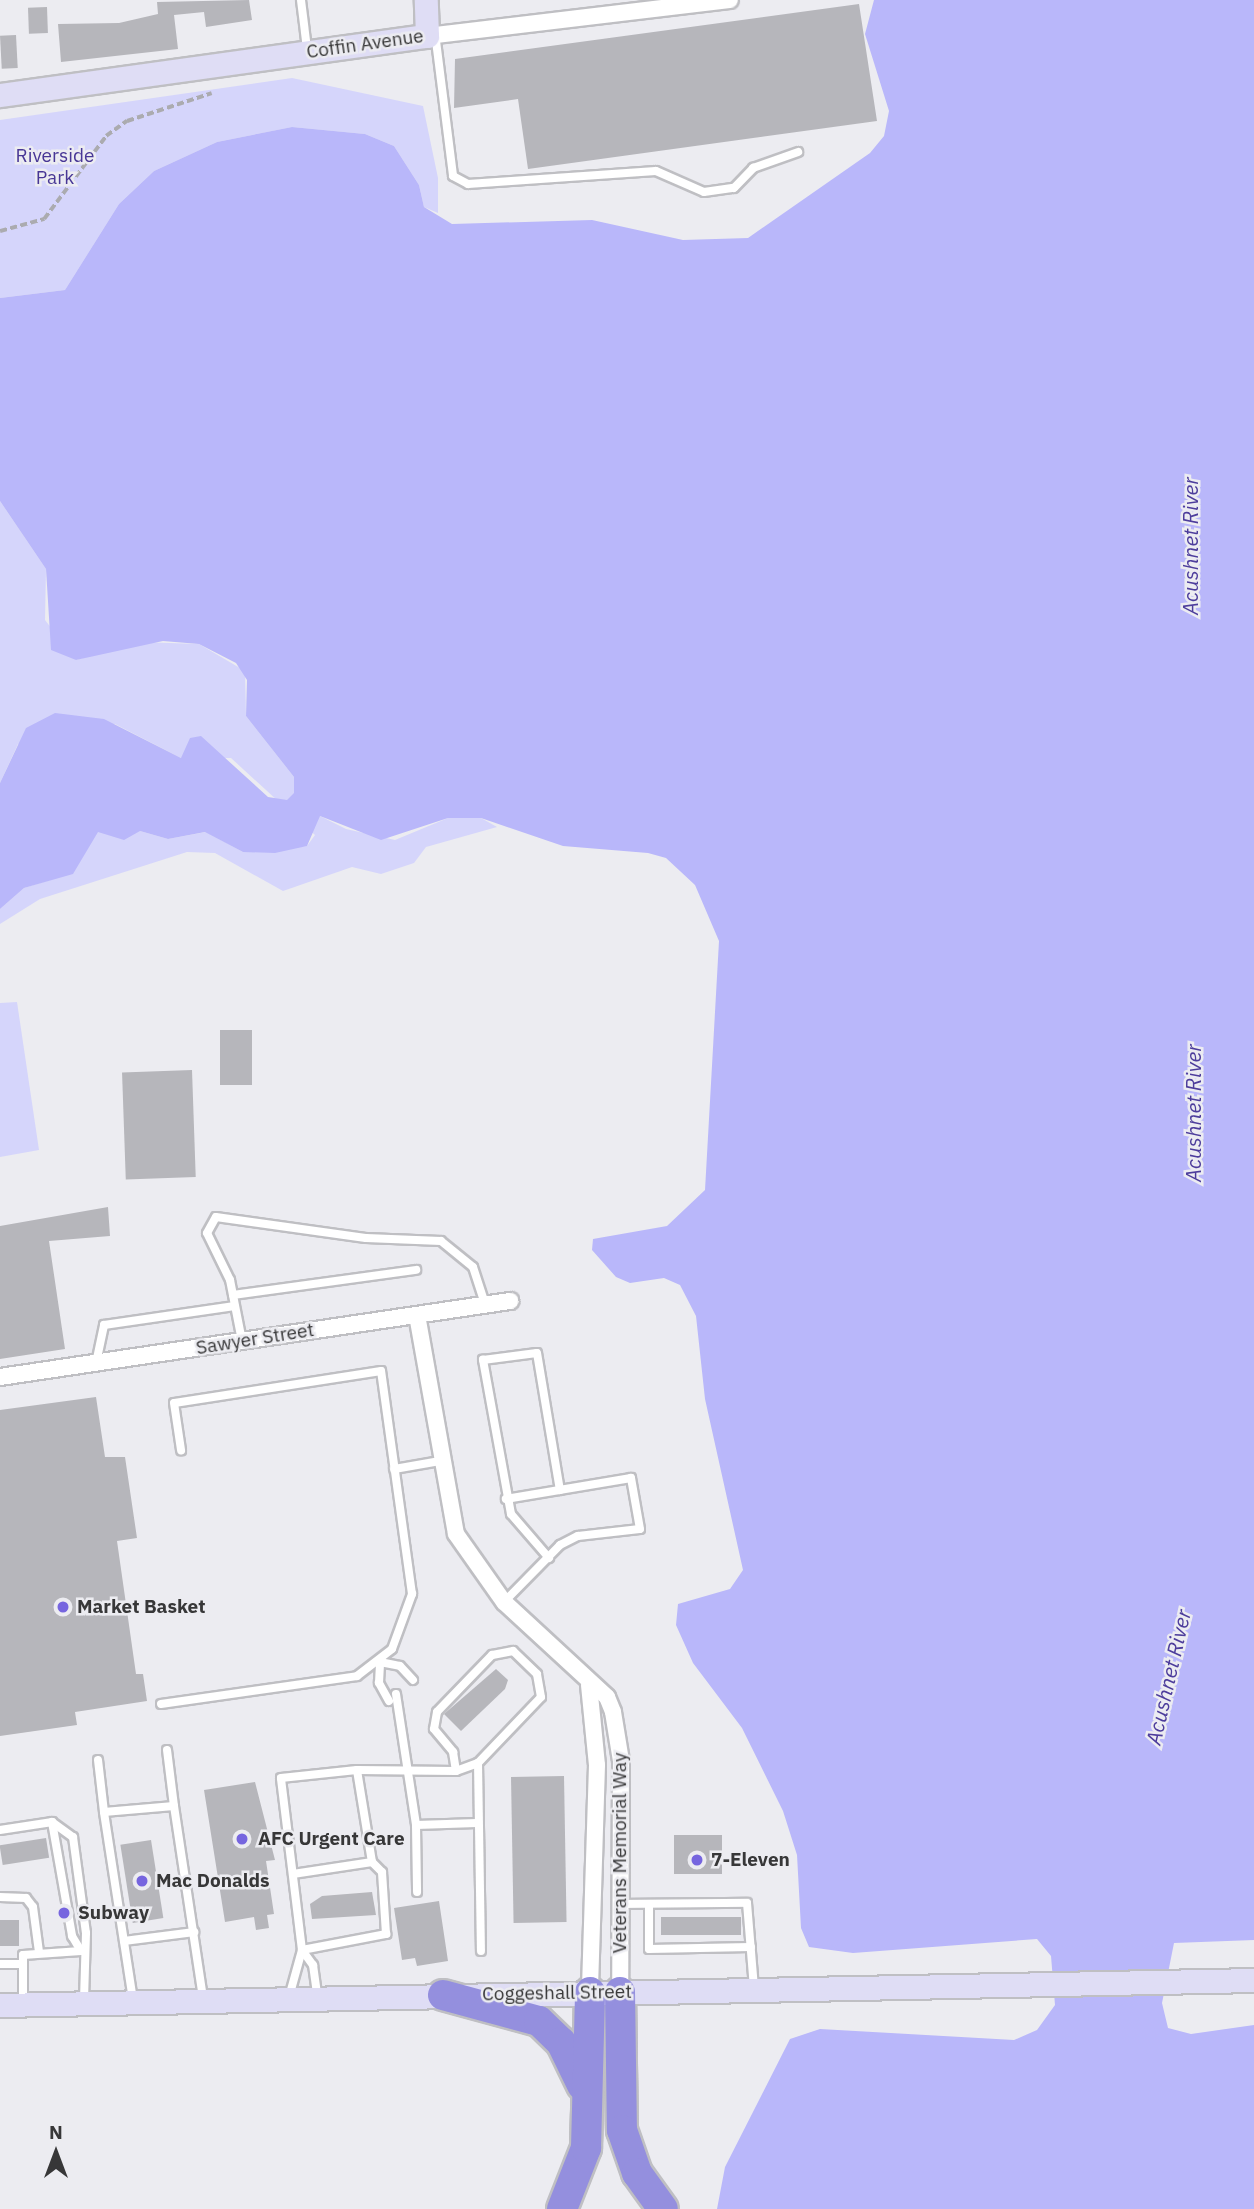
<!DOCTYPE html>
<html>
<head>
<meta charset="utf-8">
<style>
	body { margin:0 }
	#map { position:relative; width:1254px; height:2209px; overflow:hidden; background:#ececf1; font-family:"IBM Plex Sans",sans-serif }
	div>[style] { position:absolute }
	.green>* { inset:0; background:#d5d5fb }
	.water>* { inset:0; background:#b9b7fa }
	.building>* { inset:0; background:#b6b6bb; transform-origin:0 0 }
	.path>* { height:3.5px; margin-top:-1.75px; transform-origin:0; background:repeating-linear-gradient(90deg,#ababaf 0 7px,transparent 0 10.5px) }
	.roads { filter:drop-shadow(2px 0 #bfbfc3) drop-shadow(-2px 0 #bfbfc3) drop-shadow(0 2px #bfbfc3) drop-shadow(0 -2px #bfbfc3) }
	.lane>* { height:8px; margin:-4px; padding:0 4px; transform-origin:4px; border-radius:4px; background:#fff }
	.street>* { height:16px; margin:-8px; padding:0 8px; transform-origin:8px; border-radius:8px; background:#fff }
	.secondary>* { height:23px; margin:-11.5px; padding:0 11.5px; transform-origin:11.5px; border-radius:11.5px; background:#dfddf5 }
	.highway>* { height:30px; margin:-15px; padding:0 15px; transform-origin:15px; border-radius:15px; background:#948fde }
	.dots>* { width:19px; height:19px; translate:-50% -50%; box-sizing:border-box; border:4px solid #ececf1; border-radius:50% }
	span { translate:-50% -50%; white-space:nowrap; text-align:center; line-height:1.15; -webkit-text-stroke:5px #ececf1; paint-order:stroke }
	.street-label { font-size:19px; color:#373738 }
	.park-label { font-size:19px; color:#483796 }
	.poi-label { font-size:19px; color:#373738; font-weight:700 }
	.left { translate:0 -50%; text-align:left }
	.water-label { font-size:21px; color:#4d3d9c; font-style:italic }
	.north { position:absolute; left:21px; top:2118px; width:70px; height:70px; -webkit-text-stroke:5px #ececf1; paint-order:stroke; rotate:0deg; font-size:19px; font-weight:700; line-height:28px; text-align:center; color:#373738 }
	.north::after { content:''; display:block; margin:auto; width:24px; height:32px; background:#373738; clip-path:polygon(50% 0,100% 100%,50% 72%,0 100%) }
</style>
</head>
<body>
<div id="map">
	<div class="green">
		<i style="clip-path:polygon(292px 78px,423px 106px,438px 178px,438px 213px,424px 207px,419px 185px,394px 146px,365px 134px,292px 127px,217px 142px,154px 171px,119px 204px,65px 290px,0 298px,0 120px)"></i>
		<i style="clip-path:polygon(0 501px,46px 569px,45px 620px,76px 660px,140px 642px,199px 644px,245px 671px,246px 716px,294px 777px,294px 794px,320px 816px,346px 829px,395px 840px,448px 818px,481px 818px,497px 827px,426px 847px,414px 863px,381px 874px,352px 867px,283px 891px,215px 853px,187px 852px,40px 899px,0 924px,0 909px,24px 888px,73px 873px,97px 832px,140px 831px,168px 839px,206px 832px,243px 852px,307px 846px,315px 835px,231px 758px,181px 758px,115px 724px,18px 744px,0 783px)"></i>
		<i style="clip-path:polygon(17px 1002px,39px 1150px,0 1157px,0 1003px)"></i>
	</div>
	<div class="water">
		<i style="clip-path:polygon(874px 0,1254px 0,1254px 1940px,1174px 1943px,1162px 2003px,1168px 2028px,1191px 2034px,1254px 2025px,1254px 2209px,717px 2209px,725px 2167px,790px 2039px,820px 2029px,1014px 2040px,1037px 2030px,1055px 2005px,1051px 1956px,1037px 1939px,853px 1953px,809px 1947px,801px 1928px,797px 1855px,783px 1811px,742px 1728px,693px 1663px,676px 1625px,678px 1604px,730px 1589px,743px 1570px,705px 1399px,696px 1316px,680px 1285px,664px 1278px,630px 1283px,616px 1277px,592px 1250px,593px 1239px,667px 1226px,705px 1190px,719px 941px,695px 885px,666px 858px,648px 853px,563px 846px,481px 818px,448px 818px,381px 840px,320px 816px,307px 846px,275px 853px,243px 852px,205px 832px,168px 839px,140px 831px,124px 840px,98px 832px,73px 874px,24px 888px,0 909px,0 783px,26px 728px,55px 713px,104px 719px,181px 758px,190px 738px,201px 736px,268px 797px,287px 800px,294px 793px,294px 777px,246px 716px,247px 680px,236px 663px,199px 644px,163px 641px,76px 660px,51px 650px,46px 569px,0 501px,0 298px,65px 290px,119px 204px,154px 171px,217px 142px,292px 127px,365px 134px,394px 146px,419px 185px,424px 207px,452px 224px,592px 220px,683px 240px,748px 238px,870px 153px,884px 136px,889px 111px,865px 34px)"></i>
	</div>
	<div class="building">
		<i style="clip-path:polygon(249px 0,252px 20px,206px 27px,204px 12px,174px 15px,178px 49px,61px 62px,58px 24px,119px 23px,158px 14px,157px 2px)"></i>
		<i style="clip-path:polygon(859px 4px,877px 121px,528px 169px,518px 99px,454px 108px,455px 59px)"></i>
		<i style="left:47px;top:7px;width:26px;height:19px;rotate:88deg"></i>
		<i style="left:16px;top:35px;width:33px;height:16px;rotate:87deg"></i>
		<i style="left:220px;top:1030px;width:32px;height:55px"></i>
		<i style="left:192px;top:1070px;width:107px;height:70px;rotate:88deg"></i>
		<i style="clip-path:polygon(108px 1207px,110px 1236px,49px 1241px,65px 1349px,0 1359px,0 1226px)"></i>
		<i style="clip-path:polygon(96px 1397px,105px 1457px,125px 1457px,137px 1538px,117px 1541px,136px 1674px,143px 1674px,147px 1701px,75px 1712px,77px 1725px,0 1736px,0 1410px)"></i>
		<i style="clip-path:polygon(496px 1669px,508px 1680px,505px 1689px,461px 1731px,444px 1714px)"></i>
		<i style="left:564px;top:1776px;width:146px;height:53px;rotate:89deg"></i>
		<i style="clip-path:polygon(255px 1782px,275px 1860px,266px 1861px,274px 1914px,267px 1915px,269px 1928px,256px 1930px,254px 1917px,225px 1922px,204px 1790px)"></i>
		<i style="left:722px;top:1835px;width:39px;height:48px;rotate:90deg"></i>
		<i style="left:46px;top:1838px;width:20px;height:47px;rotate:81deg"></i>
		<i style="left:151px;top:1840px;width:79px;height:31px;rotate:81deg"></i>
		<i style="clip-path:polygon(372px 1892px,376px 1915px,312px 1919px,310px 1904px,322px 1896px)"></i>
		<i style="clip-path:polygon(439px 1901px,448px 1961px,417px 1966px,415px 1958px,402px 1960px,394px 1908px)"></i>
		<i style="left:741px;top:1917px;width:18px;height:80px;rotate:90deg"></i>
		<i style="left:0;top:1920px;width:19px;height:26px"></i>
	</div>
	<div class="path">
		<i style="left:0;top:231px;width:46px;rotate:-15.3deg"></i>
		<i style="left:44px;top:219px;width:104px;rotate:-53.2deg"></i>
		<i style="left:106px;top:136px;width:26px;rotate:-36deg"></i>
		<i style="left:127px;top:121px;width:89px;rotate:-18.2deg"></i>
	</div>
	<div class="roads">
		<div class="lane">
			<i style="left:301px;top:0;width:49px;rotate:83deg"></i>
			<i style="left:435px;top:33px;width:144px;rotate:82.8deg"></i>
			<i style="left:453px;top:176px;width:17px;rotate:28deg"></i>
			<i style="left:468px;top:184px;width:188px;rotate:-4deg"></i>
			<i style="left:656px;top:171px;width:52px;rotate:23.6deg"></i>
			<i style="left:704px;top:192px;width:30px;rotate:-8deg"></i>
			<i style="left:734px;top:188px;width:28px;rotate:-46deg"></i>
			<i style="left:753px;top:168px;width:48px;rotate:-19.6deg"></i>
			<i style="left:233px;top:1295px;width:185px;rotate:-7.8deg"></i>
			<i style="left:242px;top:1341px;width:62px;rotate:-101.1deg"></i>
			<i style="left:230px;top:1280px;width:52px;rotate:-116.1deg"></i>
			<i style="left:207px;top:1233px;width:18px;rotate:-61deg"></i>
			<i style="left:216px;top:1217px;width:151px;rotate:8deg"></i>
			<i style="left:366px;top:1238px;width:75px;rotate:2.3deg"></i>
			<i style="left:441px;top:1241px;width:41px;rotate:39.1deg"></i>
			<i style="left:473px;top:1267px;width:40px;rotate:72deg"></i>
			<i style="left:96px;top:1363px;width:39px;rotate:-78deg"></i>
			<i style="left:104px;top:1325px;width:132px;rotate:-8.3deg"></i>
			<i style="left:394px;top:1469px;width:47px;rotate:-9.9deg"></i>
			<i style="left:549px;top:1558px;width:58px;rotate:-130.8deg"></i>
			<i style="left:511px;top:1514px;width:157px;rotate:-100.3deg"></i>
			<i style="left:483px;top:1360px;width:54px;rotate:-7.4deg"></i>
			<i style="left:537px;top:1353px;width:139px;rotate:80.5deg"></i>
			<i style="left:504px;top:1602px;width:80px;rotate:-45.5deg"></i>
			<i style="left:560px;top:1545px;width:20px;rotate:-27deg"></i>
			<i style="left:578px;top:1536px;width:62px;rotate:-6.4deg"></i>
			<i style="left:640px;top:1529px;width:52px;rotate:-100deg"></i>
			<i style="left:631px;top:1478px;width:127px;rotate:170.5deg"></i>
			<i style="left:396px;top:1694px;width:133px;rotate:81.3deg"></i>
			<i style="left:416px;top:1825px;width:61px;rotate:-1.9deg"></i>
			<i style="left:389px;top:1701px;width:21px;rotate:-119deg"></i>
			<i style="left:379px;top:1683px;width:21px;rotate:-87deg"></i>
			<i style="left:380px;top:1662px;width:20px;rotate:11deg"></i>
			<i style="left:400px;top:1666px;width:19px;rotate:47deg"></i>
			<i style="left:161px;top:1704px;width:198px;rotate:-8.1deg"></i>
			<i style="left:357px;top:1676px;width:44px;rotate:-37.6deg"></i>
			<i style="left:392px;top:1649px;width:59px;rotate:-70deg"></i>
			<i style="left:412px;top:1594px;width:225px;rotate:-97.9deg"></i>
			<i style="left:381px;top:1371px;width:209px;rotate:171.2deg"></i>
			<i style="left:174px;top:1403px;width:48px;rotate:81.5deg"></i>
			<i style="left:167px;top:1750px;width:56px;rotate:82.9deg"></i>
			<i style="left:98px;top:1760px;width:52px;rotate:83.4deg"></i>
			<i style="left:478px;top:1763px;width:188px;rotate:89.1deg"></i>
			<i style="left:52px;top:1822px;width:116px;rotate:80deg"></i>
			<i style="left:72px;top:1936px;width:17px;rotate:59deg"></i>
			<i style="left:416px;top:1825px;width:67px;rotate:89.1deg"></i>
			<i style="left:0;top:1830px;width:53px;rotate:-8.7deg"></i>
			<i style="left:52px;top:1822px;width:26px;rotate:36deg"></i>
			<i style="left:73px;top:1837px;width:97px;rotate:82.3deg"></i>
			<i style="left:86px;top:1933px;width:67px;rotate:91.7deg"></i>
			<i style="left:293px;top:1874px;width:80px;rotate:-8.6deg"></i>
			<i style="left:372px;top:1862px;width:93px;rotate:-99.3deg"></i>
			<i style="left:0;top:1897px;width:26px;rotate:2deg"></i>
			<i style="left:26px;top:1898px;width:11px;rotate:52deg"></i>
			<i style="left:33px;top:1907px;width:45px;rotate:82.4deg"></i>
			<i style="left:621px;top:1904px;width:126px;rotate:-0.5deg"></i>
			<i style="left:747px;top:1903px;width:86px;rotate:85.3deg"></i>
			<i style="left:649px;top:1904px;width:45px;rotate:90deg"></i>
			<i style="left:649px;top:1949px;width:102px;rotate:-1.1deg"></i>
			<i style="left:124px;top:1941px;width:71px;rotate:-7.3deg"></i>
			<i style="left:302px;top:1950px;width:86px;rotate:-10.8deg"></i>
			<i style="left:386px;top:1934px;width:62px;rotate:-93.7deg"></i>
			<i style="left:382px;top:1872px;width:14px;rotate:-135deg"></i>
			<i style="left:302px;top:1950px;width:19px;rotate:54deg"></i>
			<i style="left:313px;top:1965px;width:30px;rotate:82deg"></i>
			<i style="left:0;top:1964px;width:22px"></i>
			<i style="left:289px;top:1997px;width:49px;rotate:-74.5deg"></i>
			<i style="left:302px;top:1950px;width:173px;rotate:-97deg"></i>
			<i style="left:281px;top:1778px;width:76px;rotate:-6deg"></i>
			<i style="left:357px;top:1770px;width:99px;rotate:0.6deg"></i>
			<i style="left:456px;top:1771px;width:23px;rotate:-20deg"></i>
			<i style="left:478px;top:1763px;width:91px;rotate:-46.3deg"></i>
			<i style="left:541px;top:1697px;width:23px;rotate:-100deg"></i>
			<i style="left:537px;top:1674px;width:33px;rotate:-136deg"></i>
			<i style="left:513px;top:1651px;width:21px;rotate:169deg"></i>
			<i style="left:492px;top:1655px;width:79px;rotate:134deg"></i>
			<i style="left:437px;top:1712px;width:17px;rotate:100deg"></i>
			<i style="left:434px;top:1729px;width:30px;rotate:50deg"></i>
			<i style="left:453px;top:1752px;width:19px;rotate:81deg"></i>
			<i style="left:133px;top:2000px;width:190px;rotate:-98.8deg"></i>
			<i style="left:104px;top:1812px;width:70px;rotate:-4.9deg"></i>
			<i style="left:174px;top:1806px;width:194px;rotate:81.4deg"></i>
			<i style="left:23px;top:2002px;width:47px;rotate:-90deg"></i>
			<i style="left:23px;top:1955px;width:58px;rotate:-3.9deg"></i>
		</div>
		<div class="street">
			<i style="left:427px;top:36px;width:305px;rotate:-6.8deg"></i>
			<i style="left:417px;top:1315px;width:222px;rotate:79.9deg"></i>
			<i style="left:456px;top:1534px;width:83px;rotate:54.8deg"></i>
			<i style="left:504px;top:1602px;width:140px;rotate:42.7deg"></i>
			<i style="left:607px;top:1697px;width:16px;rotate:68deg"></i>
			<i style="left:613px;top:1712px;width:50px;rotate:80.7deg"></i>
			<i style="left:621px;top:1761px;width:231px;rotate:90.2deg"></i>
			<i style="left:0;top:1377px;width:516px;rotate:-8.48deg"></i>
			<i style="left:589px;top:1685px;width:80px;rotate:84.3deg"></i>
			<i style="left:597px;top:1765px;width:227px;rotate:91.8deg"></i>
		</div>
		<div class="secondary">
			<i style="left:0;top:95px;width:431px;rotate:-7.9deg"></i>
			<i style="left:427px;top:36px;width:36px;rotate:-92deg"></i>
			<i style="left:0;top:2005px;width:1254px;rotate:-1.14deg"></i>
		</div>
		<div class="highway">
			<i style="left:620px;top:1992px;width:138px;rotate:89.2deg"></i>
			<i style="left:622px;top:2130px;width:46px;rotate:70.8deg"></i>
			<i style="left:637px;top:2173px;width:44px;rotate:54.2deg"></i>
			<i style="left:443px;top:1995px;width:99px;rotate:15.2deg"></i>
			<i style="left:539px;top:2021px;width:30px;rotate:44deg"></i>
			<i style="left:561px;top:2042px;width:48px;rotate:64deg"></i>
			<i style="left:562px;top:2209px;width:66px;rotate:-68.5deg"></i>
			<i style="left:586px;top:2148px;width:156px;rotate:-88.5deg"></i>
		</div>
	</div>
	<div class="dots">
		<i style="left:63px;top:1607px;background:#7665df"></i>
		<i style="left:242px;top:1839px;background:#7665df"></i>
		<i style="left:697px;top:1860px;background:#7665df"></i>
		<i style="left:142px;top:1881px;background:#7665df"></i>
		<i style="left:64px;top:1913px;background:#7665df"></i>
	</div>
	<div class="street-label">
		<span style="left:365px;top:44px;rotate:-8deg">Coffin Avenue</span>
		<span style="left:255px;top:1339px;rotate:-9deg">Sawyer Street</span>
		<span style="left:620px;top:1853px;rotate:-90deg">Veterans Memorial Way</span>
		<span style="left:557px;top:1993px;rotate:-1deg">Coggeshall Street</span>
	</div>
	<div class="park-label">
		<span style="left:55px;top:167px">Riverside<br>Park</span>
	</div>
	<div class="poi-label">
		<span class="left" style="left:77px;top:1607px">Market Basket</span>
		<span class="left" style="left:258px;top:1839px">AFC Urgent Care</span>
		<span class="left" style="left:711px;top:1860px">7-Eleven</span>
		<span class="left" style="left:156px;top:1881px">Mac Donalds</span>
		<span class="left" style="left:78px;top:1913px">Subway</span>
	</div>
	<div class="water-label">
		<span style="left:1190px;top:546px;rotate:-90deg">Acushnet River</span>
		<span style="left:1193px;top:1113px;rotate:-90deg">Acushnet River</span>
		<span style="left:1168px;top:1677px;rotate:-77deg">Acushnet River</span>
	</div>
	<div class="north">N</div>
</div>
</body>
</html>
